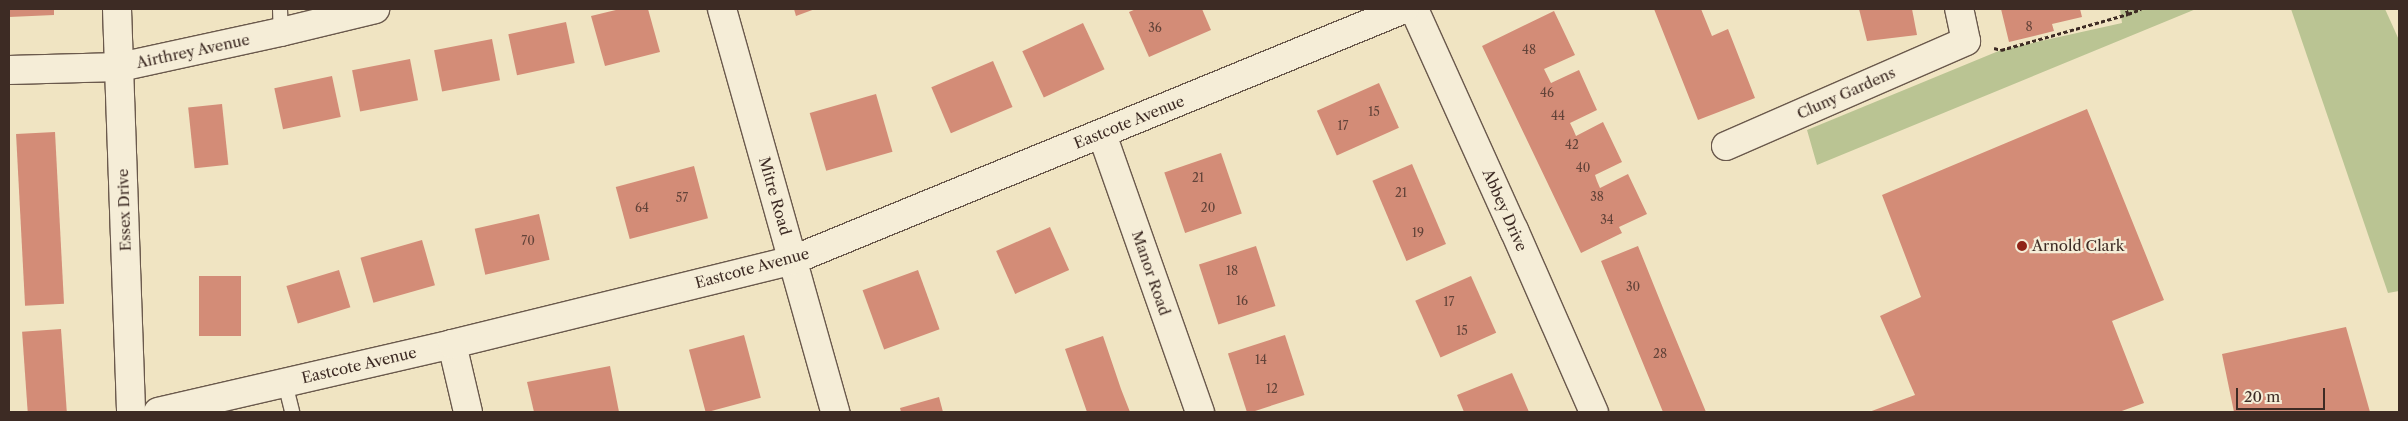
<!DOCTYPE html>
<html>
<head>
<meta charset="utf-8">
<style>
	body { margin:0 }
	#map { position:relative; width:2408px; height:421px; overflow:hidden; background:#f0e4c2; font-family:"Libre Caslon Text",serif }
	div>[style] { position:absolute }
	.green>* { inset:0; background:#bac493 }
	.building>* { inset:0; background:#d38c77; transform-origin:0 0 }
	.path>* { height:3px; margin-top:-1.5px; transform-origin:0; background:repeating-linear-gradient(90deg,#3d2b24 0 4px,transparent 0 6.5px) }
	.roads { filter:drop-shadow(1px 0 #6a594c) drop-shadow(-1px 0 #6a594c) drop-shadow(0 1px #6a594c) drop-shadow(0 -1px #6a594c) }
	.lane>* { height:14px; margin:-7px; padding:0 7px; transform-origin:7px; border-radius:7px; background:#f5edd7 }
	.street>* { height:28px; margin:-14px; padding:0 14px; transform-origin:14px; border-radius:14px; background:#f5edd7 }
	.dots>* { width:14px; height:14px; translate:-50% -50%; box-sizing:border-box; border:2px solid #f5edd7; border-radius:50% }
	span { translate:-50% -50%; white-space:nowrap; text-align:center; line-height:1.15; -webkit-text-stroke:4.5px #f5edd7; paint-order:stroke }
	.number-label { font-size:12px; color:#624339 }
	.number-label span { -webkit-text-stroke-width:0 }
	.street-label { font-size:15px; color:#3d2b24 }
	.poi-label { font-size:15px; color:#3d2b24 }
	.left { translate:0 -50%; text-align:left }
	.frame { position:absolute; inset:0; border:10px solid #3d2b24; pointer-events:none }
	.scale { position:absolute; left:2236px; top:388px; width:89px; height:22px; box-sizing:border-box; border:2px solid #3d2b24; border-top:0; padding-left:6px; font-size:15px; line-height:18px; white-space:nowrap; color:#3d2b24; -webkit-text-stroke:4px #f5edd7; paint-order:stroke }
</style>
</head>
<body>
<div id="map">
	<div class="green">
		<i style="clip-path:polygon(2120px 9px,2196px 9px,1817px 165px,1807px 130px,2001px 50px,2122px 23px)"></i>
		<i style="clip-path:polygon(2291px 9px,2385px 9px,2399px 40px,2399px 291px,2388px 293px)"></i>
	</div>
	<div class="building">
		<i style="clip-path:polygon(9px 9px,54px 9px,54px 15px,9px 17px)"></i>
		<i style="clip-path:polygon(620px 9px,648px 9px,660px 52px,605px 66px,591px 16px)"></i>
		<i style="clip-path:polygon(794px 9px,815px 9px,796px 16px)"></i>
		<i style="clip-path:polygon(1136px 9px,1202px 9px,1211px 30px,1149px 57px,1129px 12px)"></i>
		<i style="clip-path:polygon(1654px 9px,1701px 9px,1712px 36px,1728px 29px,1755px 98px,1698px 120px)"></i>
		<i style="clip-path:polygon(1859px 9px,1912px 9px,1917px 35px,1867px 41px)"></i>
		<i style="clip-path:polygon(2001px 9px,2080px 9px,2082px 17px,2052px 24px,2054px 31px,2009px 42px)"></i>
		<i style="clip-path:polygon(1554px 11px,1575px 55px,1544px 69px,1551px 83px,1579px 70px,1597px 110px,1570px 123px,1573px 129px,1576px 136px,1603px 122px,1622px 162px,1595px 175px,1597px 181px,1600px 188px,1628px 174px,1647px 214px,1619px 227px,1622px 233px,1581px 253px,1482px 46px)"></i>
		<i style="left:566px;top:22px;width:42px;height:59px;rotate:78deg"></i>
		<i style="left:1083px;top:23px;width:51px;height:67px;rotate:65deg"></i>
		<i style="left:492px;top:39px;width:42px;height:59px;rotate:79deg"></i>
		<i style="left:410px;top:59px;width:42px;height:59px;rotate:79deg"></i>
		<i style="left:993px;top:61px;width:50px;height:67px;rotate:67deg"></i>
		<i style="left:332px;top:76px;width:42px;height:59px;rotate:78deg"></i>
		<i style="left:1379px;top:83px;width:49px;height:68px;rotate:66deg"></i>
		<i style="left:876px;top:94px;width:60px;height:69px;rotate:74deg"></i>
		<i style="left:222px;top:104px;width:61px;height:34px;rotate:84deg"></i>
		<i style="clip-path:polygon(2087px 109px,2164px 300px,2112px 321px,2144px 403px,2119px 412px,1869px 412px,1915px 395px,1880px 316px,1921px 297px,1882px 195px)"></i>
		<i style="left:55px;top:132px;width:172px;height:39px;rotate:87deg"></i>
		<i style="left:1221px;top:153px;width:64px;height:60px;rotate:71deg"></i>
		<i style="left:1412px;top:164px;width:87px;height:43px;rotate:67deg"></i>
		<i style="left:694px;top:166px;width:54px;height:81px;rotate:75deg"></i>
		<i style="left:539px;top:214px;width:47px;height:66px;rotate:77deg"></i>
		<i style="left:1050px;top:227px;width:47px;height:59px;rotate:66deg"></i>
		<i style="left:422px;top:240px;width:47px;height:64px;rotate:74deg"></i>
		<i style="left:1256px;top:246px;width:63px;height:60px;rotate:72deg"></i>
		<i style="clip-path:polygon(1638px 246px,1665px 313px,1706px 412px,1663px 412px,1601px 261px)"></i>
		<i style="left:339px;top:270px;width:39px;height:55px;rotate:73deg"></i>
		<i style="left:918px;top:270px;width:63px;height:59px;rotate:70deg"></i>
		<i style="left:199px;top:276px;width:42px;height:60px"></i>
		<i style="left:1471px;top:276px;width:62px;height:61px;rotate:66deg"></i>
		<i style="clip-path:polygon(2346px 327px,2370px 412px,2234px 412px,2222px 354px)"></i>
		<i style="left:61px;top:329px;width:83px;height:39px;rotate:86deg"></i>
		<i style="left:744px;top:335px;width:65px;height:57px;rotate:75deg"></i>
		<i style="left:1285px;top:335px;width:63px;height:60px;rotate:72deg"></i>
		<i style="clip-path:polygon(1103px 336px,1121px 389px,1130px 412px,1087px 412px,1074px 375px,1065px 349px)"></i>
		<i style="clip-path:polygon(610px 366px,619px 412px,534px 412px,527px 382px)"></i>
		<i style="clip-path:polygon(1512px 373px,1529px 412px,1464px 412px,1457px 395px)"></i>
		<i style="clip-path:polygon(939px 397px,943px 412px,901px 412px,900px 408px)"></i>
	</div>
	<div class="path">
		<i style="left:2128px;top:14px;width:14px;rotate:-21deg"></i>
		<i style="left:1994px;top:48px;width:7px;rotate:16deg"></i>
		<i style="left:2001px;top:50px;width:132px;rotate:-15.8deg"></i>
		<i style="left:2128px;top:14px;width:5px;rotate:-112deg"></i>
	</div>
	<div class="roads">
		<div class="lane">
			<i style="left:280px;top:9px;width:23px;rotate:88deg"></i>
			<i style="left:285px;top:383px;width:30px;rotate:76deg"></i>
		</div>
		<div class="street">
			<i style="left:117px;top:9px;width:403px;rotate:88deg"></i>
			<i style="left:722px;top:9px;width:419px;rotate:74.3deg"></i>
			<i style="left:1414px;top:9px;width:243px;rotate:65.7deg"></i>
			<i style="left:1514px;top:230px;width:199px;rotate:66.3deg"></i>
			<i style="left:9px;top:70px;width:111px;rotate:-1.5deg"></i>
			<i style="left:120px;top:67px;width:165px;rotate:-12.3deg"></i>
			<i style="left:281px;top:32px;width:97px;rotate:-13.7deg"></i>
			<i style="left:1102px;top:134px;width:295px;rotate:70.6deg"></i>
			<i style="left:1726px;top:146px;width:262px;rotate:-23.6deg"></i>
			<i style="left:1966px;top:41px;width:33px;rotate:-102deg"></i>
			<i style="left:452px;top:344px;width:70px;rotate:76.8deg"></i>
			<i style="left:158px;top:412px;width:302px;rotate:-13deg"></i>
			<i style="left:452px;top:344px;width:351px;rotate:-13.8deg"></i>
			<i style="left:793px;top:260px;width:661px;rotate:-22.33deg"></i>
		</div>
	</div>
	<div class="dots">
		<i style="left:2022px;top:246px;background:#8f2418"></i>
	</div>
	<div class="number-label">
		<span style="left:2029px;top:27px">8</span>
		<span style="left:1155px;top:28px">36</span>
		<span style="left:1529px;top:50px">48</span>
		<span style="left:1547px;top:93px">46</span>
		<span style="left:1374px;top:112px">15</span>
		<span style="left:1558px;top:116px">44</span>
		<span style="left:1343px;top:126px">17</span>
		<span style="left:1572px;top:145px">42</span>
		<span style="left:1583px;top:168px">40</span>
		<span style="left:1198px;top:178px">21</span>
		<span style="left:1401px;top:193px">21</span>
		<span style="left:1597px;top:197px">38</span>
		<span style="left:682px;top:198px">57</span>
		<span style="left:642px;top:208px">64</span>
		<span style="left:1208px;top:208px">20</span>
		<span style="left:1607px;top:220px">34</span>
		<span style="left:1418px;top:233px">19</span>
		<span style="left:528px;top:241px">70</span>
		<span style="left:1232px;top:271px">18</span>
		<span style="left:1633px;top:287px">30</span>
		<span style="left:1242px;top:301px">16</span>
		<span style="left:1449px;top:302px">17</span>
		<span style="left:1462px;top:331px">15</span>
		<span style="left:1660px;top:354px">28</span>
		<span style="left:1261px;top:360px">14</span>
		<span style="left:1272px;top:389px">12</span>
	</div>
	<div class="street-label">
		<span style="left:193px;top:51px;rotate:-12deg">Airthrey Avenue</span>
		<span style="left:1846px;top:93px;rotate:-24deg">Cluny Gardens</span>
		<span style="left:1129px;top:122px;rotate:-22deg">Eastcote Avenue</span>
		<span style="left:775px;top:196px;rotate:74deg">Mitre Road</span>
		<span style="left:124px;top:210px;rotate:-92deg">Essex Drive</span>
		<span style="left:1505px;top:210px;rotate:66deg">Abbey Drive</span>
		<span style="left:752px;top:268px;rotate:-15deg">Eastcote Avenue</span>
		<span style="left:1151px;top:273px;rotate:71deg">Manor Road</span>
		<span style="left:359px;top:365px;rotate:-13deg">Eastcote Avenue</span>
	</div>
	<div class="poi-label">
		<span class="left" style="left:2032px;top:246px">Arnold Clark</span>
	</div>
	<div class="frame"></div>
	<div class="scale">20 m</div>
</div>
</body>
</html>
